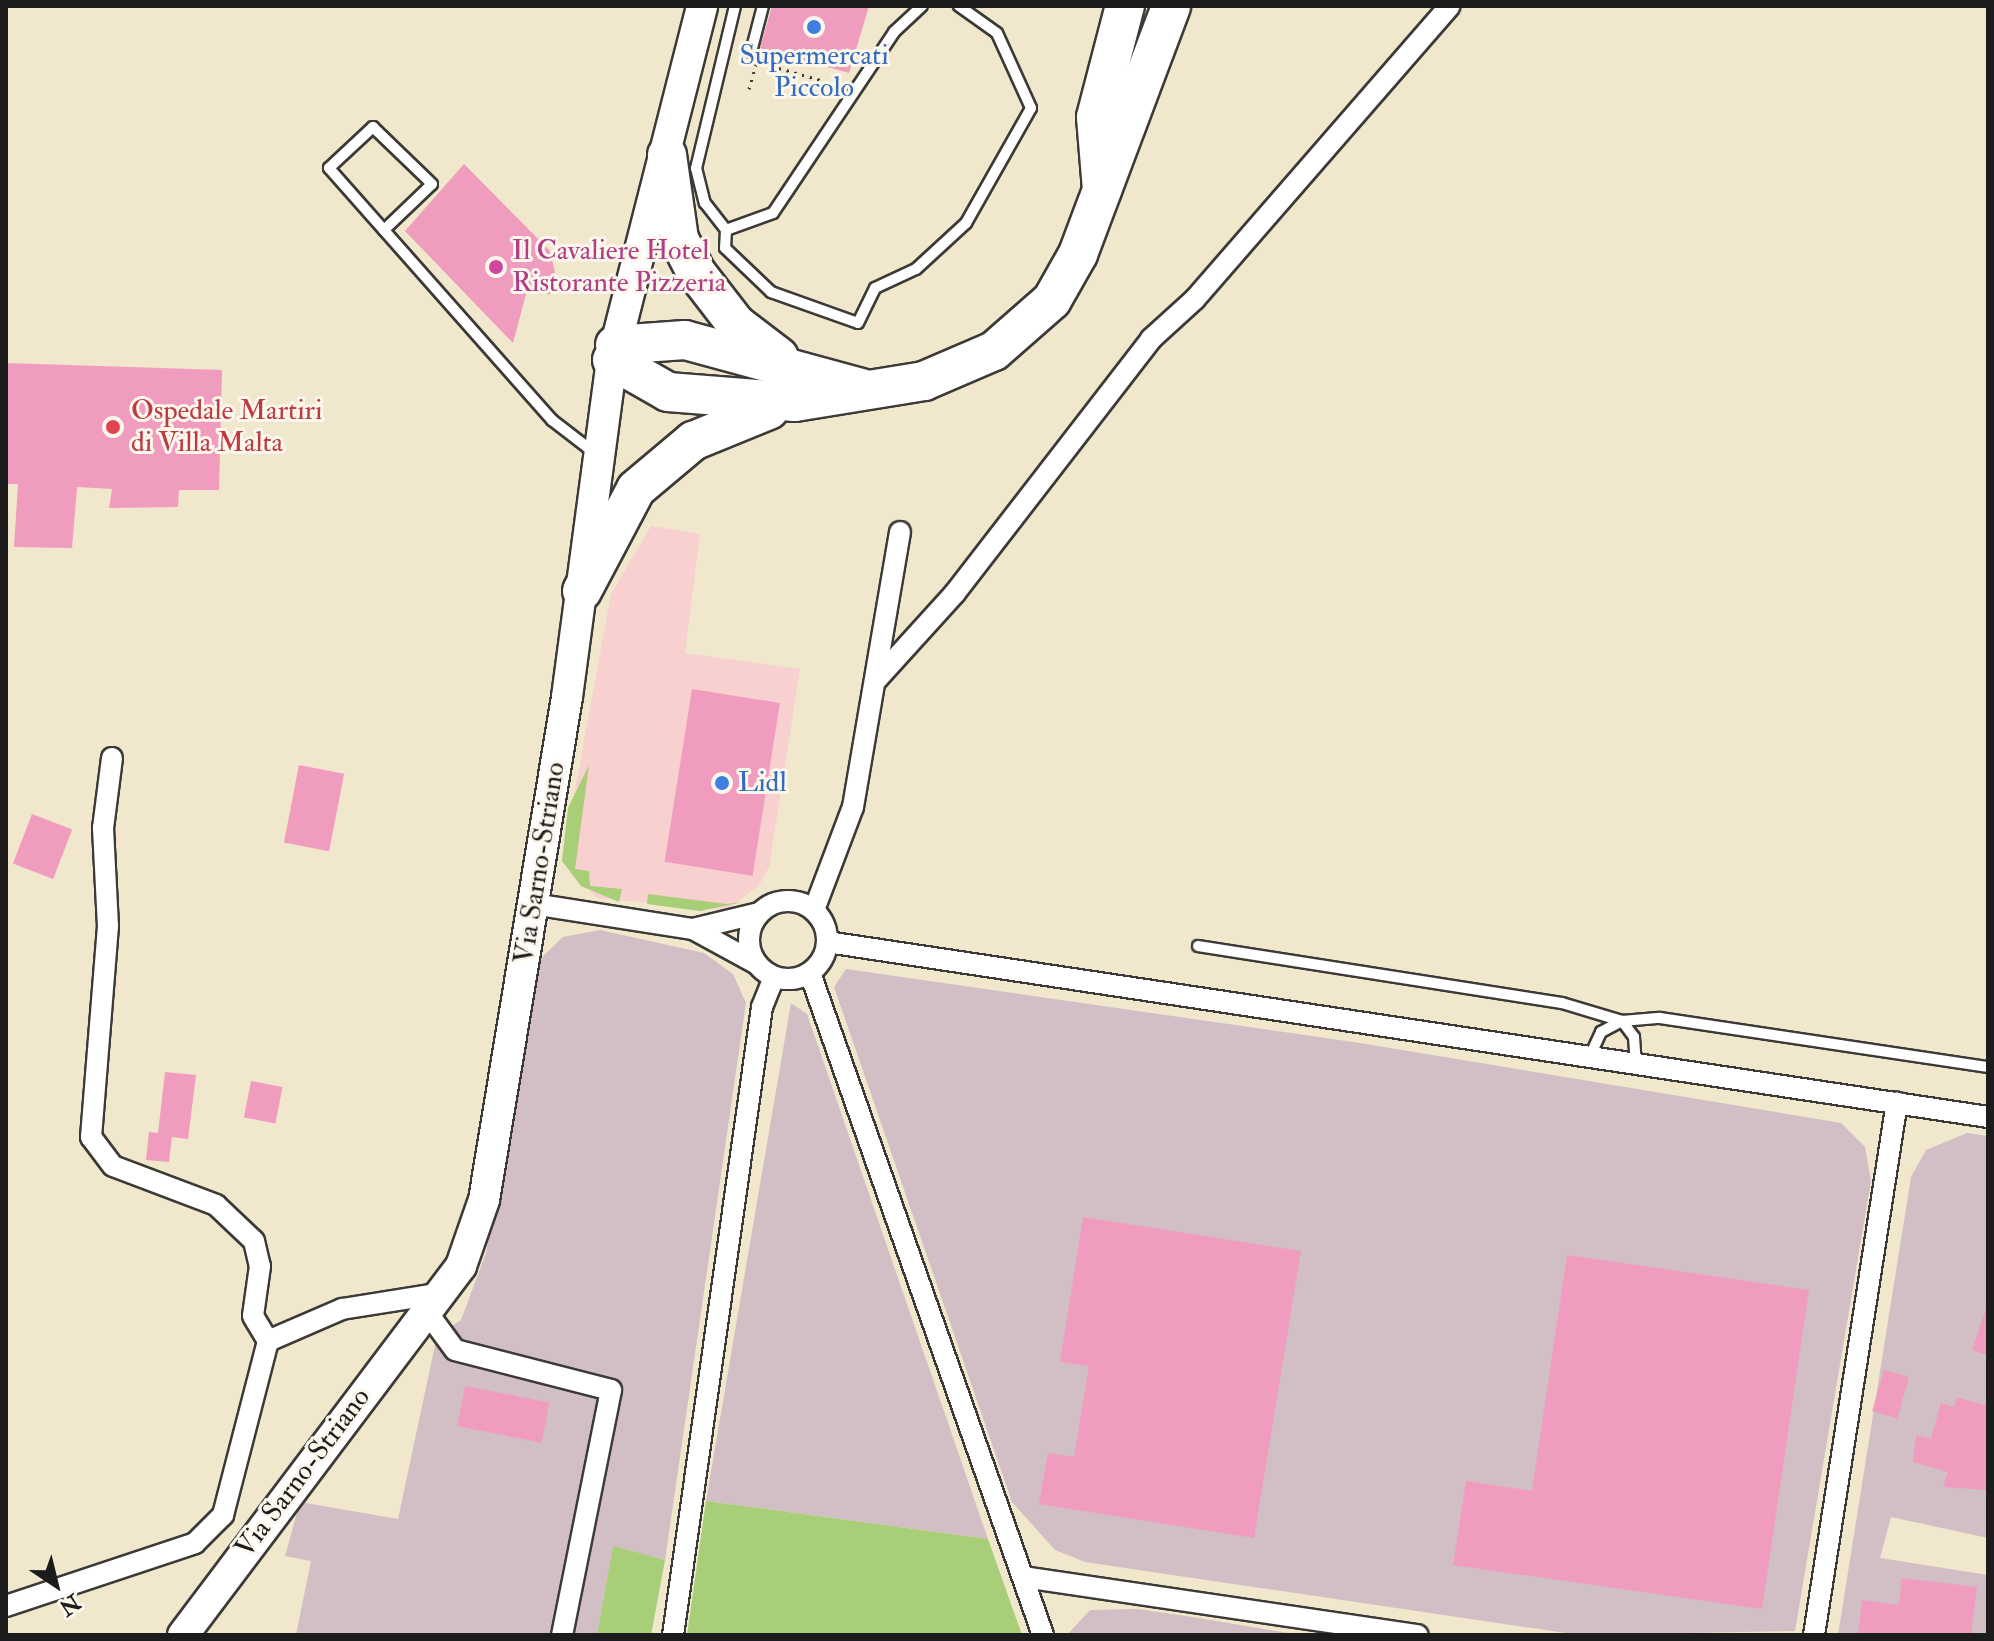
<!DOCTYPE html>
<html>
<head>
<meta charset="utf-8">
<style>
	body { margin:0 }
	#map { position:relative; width:1994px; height:1641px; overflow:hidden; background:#f0e7cc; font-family:"IM FELL Double Pica",serif }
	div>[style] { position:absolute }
	.built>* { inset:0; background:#f7d0cf }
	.industrial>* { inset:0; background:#d2bec5 }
	.green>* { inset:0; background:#a8ce78 }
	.building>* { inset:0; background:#f09cbe; transform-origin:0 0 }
	.path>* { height:3px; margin-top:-1.5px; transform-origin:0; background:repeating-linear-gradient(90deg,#3c3a36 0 2px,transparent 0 8px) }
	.roads { filter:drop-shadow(2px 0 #3c3a36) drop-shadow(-2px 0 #3c3a36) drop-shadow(0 2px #3c3a36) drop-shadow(0 -2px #3c3a36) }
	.service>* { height:10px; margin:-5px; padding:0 5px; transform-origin:5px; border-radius:5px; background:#fff }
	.minor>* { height:20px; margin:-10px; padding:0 10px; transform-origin:10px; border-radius:10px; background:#fff }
	.minor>.ring { margin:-10px; padding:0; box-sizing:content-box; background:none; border:20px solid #fff; border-radius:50% }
	.secondary>* { height:30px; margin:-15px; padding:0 15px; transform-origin:15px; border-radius:15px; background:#fff }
	.motorway>* { height:38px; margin:-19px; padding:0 19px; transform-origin:19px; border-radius:19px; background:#fff }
	.dots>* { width:22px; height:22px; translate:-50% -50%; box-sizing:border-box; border:4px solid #fbf7ec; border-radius:50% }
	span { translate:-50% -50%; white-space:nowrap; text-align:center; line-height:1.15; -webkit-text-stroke:6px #fbf7ec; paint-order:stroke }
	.shop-label { font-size:28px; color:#366cbe }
	.left { translate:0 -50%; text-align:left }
	.hotel-label { font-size:28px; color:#b23c85 }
	.health-label { font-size:28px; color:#be3a42 }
	.street-label { font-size:28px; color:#1c1c1c }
	.frame { position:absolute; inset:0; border:8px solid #1c1c1c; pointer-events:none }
	.north { position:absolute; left:16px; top:1545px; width:80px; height:80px; -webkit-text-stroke:6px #fbf7ec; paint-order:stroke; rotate:145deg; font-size:22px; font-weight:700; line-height:32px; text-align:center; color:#1c1c1c }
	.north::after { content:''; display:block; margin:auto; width:28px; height:36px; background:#1c1c1c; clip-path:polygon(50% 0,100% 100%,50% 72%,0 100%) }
</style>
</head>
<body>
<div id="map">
	<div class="built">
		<i style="clip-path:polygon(651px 526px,700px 534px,685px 653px,800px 669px,769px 867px,759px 885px,727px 910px,597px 898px,562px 861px,611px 594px)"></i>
	</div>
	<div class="industrial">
		<i style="clip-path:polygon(600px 930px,704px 953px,733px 974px,746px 1003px,665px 1560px,613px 1547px,597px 1635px,296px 1635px,311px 1561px,285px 1556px,300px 1502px,398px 1519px,437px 1336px,461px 1320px,486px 1253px,539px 960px,563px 937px)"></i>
		<i style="clip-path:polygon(846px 969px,1360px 1043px,1841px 1123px,1865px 1147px,1871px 1181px,1795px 1631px,1579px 1635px,1085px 1562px,1055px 1550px,1012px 1502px,834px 987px)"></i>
		<i style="clip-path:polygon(791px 1003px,807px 1014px,988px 1539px,706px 1501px)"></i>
		<i style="clip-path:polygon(1967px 1133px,1988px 1136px,1988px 1538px,1891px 1517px,1880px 1558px,1988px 1575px,1986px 1635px,1838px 1635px,1911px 1177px,1926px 1150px)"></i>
		<i style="clip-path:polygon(1138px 1609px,1192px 1617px,1301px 1635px,1067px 1635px,1090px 1610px)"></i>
	</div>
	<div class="green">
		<i style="clip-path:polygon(589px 765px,575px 869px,589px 871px,590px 886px,622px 889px,619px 902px,581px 886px,562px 861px,568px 808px)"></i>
		<i style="clip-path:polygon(648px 894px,727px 904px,743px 902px,700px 911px,647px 904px)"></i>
		<i style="clip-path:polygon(706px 1501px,988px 1539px,1022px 1635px,687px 1635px)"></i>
		<i style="clip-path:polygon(613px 1546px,665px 1560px,651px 1635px,597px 1635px)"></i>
	</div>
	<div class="building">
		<i style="clip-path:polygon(772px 6px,869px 6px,849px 73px,760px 48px)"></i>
		<i style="clip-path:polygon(464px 164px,550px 251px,557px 282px,550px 294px,526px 294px,513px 343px,405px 231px)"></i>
		<i style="clip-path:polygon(6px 363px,222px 370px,219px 490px,179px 490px,178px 507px,109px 508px,112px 489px,77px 487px,72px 548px,14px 547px,18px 484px,6px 484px)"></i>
		<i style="left:692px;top:689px;width:89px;height:175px;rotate:9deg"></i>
		<i style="left:299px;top:765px;width:46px;height:79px;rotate:11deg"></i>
		<i style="left:32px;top:814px;width:43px;height:53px;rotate:21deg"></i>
		<i style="clip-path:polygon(165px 1072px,196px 1075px,188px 1139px,172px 1137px,169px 1162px,146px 1160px,149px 1132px,158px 1133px)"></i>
		<i style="left:251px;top:1081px;width:32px;height:37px;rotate:11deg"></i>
		<i style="clip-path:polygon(1083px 1217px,1301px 1251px,1254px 1538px,1039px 1504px,1048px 1453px,1074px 1457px,1089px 1366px,1060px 1362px)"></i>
		<i style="clip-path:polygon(1567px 1255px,1809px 1290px,1762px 1609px,1453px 1565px,1466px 1481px,1532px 1491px)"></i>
		<i style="clip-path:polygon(1985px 1311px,1988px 1311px,1988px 1355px,1972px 1350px)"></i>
		<i style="left:1884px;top:1370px;width:26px;height:43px;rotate:16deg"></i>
		<i style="left:465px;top:1386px;width:86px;height:41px;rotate:11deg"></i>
		<i style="clip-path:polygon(1957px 1397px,1988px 1406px,1988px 1490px,1943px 1487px,1948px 1472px,1913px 1462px,1916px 1435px,1931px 1439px,1941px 1403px,1954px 1407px)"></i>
		<i style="clip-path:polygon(1902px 1578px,1977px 1587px,1971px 1635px,1858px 1635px,1862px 1600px,1899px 1605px)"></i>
	</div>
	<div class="path">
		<i style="left:779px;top:68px;width:47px;rotate:16.1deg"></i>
		<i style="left:749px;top:89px;width:26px;rotate:-74deg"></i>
	</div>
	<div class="roads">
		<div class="service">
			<i style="left:735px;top:6px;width:167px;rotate:103.5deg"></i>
			<i style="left:696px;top:168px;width:36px;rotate:76deg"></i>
			<i style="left:705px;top:203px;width:34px;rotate:52deg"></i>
			<i style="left:726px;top:230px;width:50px;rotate:-19.9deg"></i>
			<i style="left:773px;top:213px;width:218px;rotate:-56.2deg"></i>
			<i style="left:894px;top:32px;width:38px;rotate:-43deg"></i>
			<i style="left:751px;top:52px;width:48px;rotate:-75.4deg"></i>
			<i style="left:384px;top:230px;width:66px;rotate:-43.8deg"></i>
			<i style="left:432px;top:184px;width:82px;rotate:-136deg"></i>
			<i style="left:373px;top:127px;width:60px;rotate:137deg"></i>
			<i style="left:329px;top:168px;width:337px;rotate:48.5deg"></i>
			<i style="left:552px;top:420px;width:56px;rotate:37.7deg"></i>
			<i style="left:726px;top:230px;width:18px;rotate:93deg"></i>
			<i style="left:725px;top:248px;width:64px;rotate:43.7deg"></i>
			<i style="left:771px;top:292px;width:92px;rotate:19.6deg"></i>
			<i style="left:858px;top:323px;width:39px;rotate:-64deg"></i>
			<i style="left:875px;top:288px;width:45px;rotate:-24.9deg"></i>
			<i style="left:916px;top:269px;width:68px;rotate:-42.6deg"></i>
			<i style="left:966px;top:223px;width:132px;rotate:-60.5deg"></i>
			<i style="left:1031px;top:108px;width:82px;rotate:-114.4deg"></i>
			<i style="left:997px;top:33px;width:47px;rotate:-144.6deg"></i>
			<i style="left:1198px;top:946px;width:368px;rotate:8.9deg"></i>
			<i style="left:1562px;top:1003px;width:63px;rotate:16.7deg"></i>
			<i style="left:1622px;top:1021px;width:20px;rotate:53deg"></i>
			<i style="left:1634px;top:1037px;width:28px;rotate:86deg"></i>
			<i style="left:1589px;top:1058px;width:29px;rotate:-65deg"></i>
			<i style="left:1601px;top:1032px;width:24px;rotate:-28deg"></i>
			<i style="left:1622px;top:1021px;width:38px;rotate:-5deg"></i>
			<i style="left:1660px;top:1018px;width:332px;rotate:8.5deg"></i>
		</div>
		<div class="minor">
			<i style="left:877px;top:679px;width:116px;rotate:-47.8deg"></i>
			<i style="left:955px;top:593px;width:321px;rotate:-52.3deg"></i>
			<i style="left:1151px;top:339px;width:59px;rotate:-42.3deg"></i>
			<i style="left:1195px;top:299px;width:388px;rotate:-49deg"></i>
			<i style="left:112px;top:758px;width:71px;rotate:97.3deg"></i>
			<i style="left:103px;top:828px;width:98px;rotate:87.1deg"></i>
			<i style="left:108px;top:926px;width:212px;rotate:94.6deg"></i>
			<i style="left:91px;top:1137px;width:36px;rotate:53deg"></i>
			<i style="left:113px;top:1166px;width:110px;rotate:20.7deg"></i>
			<i style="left:216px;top:1205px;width:52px;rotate:43.5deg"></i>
			<i style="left:254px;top:1241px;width:26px;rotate:77deg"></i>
			<i style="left:260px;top:1266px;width:50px;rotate:98deg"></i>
			<i style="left:253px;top:1316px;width:29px;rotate:59deg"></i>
			<i class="ring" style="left:749px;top:901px;width:58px;height:58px"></i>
			<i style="left:533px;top:904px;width:162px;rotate:8.9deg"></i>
			<i style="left:693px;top:929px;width:71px;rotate:28.7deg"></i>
			<i style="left:814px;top:910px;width:110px;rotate:-69.3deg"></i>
			<i style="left:853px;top:807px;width:279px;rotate:-80.3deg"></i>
			<i style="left:693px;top:929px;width:68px;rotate:-13.6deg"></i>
			<i style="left:827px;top:942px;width:1174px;rotate:8.57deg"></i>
			<i style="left:810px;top:973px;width:702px;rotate:70.61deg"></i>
			<i style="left:427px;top:1312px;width:47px;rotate:53.6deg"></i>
			<i style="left:455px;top:1350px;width:161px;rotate:14.4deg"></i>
			<i style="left:611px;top:1390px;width:250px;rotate:101.3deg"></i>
			<i style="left:1024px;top:1577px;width:398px;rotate:8.4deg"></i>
			<i style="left:6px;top:1606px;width:199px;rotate:-18.4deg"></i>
			<i style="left:195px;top:1543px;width:40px;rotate:-45deg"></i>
			<i style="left:223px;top:1515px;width:180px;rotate:-75.5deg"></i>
			<i style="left:268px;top:1341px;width:81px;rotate:-23.4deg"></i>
			<i style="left:342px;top:1309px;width:101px;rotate:-9.1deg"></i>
			<i style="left:673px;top:1635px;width:634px;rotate:-81.93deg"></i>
			<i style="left:762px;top:1007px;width:32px;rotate:-68deg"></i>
			<i style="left:1814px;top:1635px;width:539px;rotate:-81.15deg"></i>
		</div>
		<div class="secondary">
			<i style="left:183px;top:1635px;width:462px;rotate:-53deg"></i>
			<i style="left:461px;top:1266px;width:70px;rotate:-70.8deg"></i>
			<i style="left:484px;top:1200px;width:510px;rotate:-80.63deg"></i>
			<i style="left:567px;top:697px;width:340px;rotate:-82.4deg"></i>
			<i style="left:612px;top:360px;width:365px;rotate:-75.7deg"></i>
		</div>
		<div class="motorway">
			<i style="left:667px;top:155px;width:85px;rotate:81.9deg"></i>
			<i style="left:679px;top:239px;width:36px;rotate:63deg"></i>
			<i style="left:695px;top:271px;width:67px;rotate:52.3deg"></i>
			<i style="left:736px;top:324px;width:54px;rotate:37.5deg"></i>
			<i style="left:1102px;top:190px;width:73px;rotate:-94.7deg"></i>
			<i style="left:1096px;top:117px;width:115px;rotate:-75.4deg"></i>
			<i style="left:615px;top:345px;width:70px;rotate:-4.1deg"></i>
			<i style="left:685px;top:340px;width:183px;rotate:15.2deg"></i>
			<i style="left:612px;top:360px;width:64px;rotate:29.7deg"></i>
			<i style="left:668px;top:392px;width:127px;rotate:4.5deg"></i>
			<i style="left:795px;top:402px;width:131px;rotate:-9.2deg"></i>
			<i style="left:924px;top:381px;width:76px;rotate:-23.2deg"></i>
			<i style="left:994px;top:351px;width:77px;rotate:-41.3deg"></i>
			<i style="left:1052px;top:300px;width:53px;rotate:-60.5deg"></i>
			<i style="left:1078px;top:254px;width:265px;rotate:-69.4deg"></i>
			<i style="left:582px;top:591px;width:115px;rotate:-62.1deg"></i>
			<i style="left:636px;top:489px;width:75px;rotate:-40.1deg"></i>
			<i style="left:693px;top:441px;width:82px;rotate:-22.2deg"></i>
		</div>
	</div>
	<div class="dots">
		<i style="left:814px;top:27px;background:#3f7fe0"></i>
		<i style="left:496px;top:267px;background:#d1479c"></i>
		<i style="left:113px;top:427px;background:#e0444e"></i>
		<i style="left:722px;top:783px;background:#3f7fe0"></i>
	</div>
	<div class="shop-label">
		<span style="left:814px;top:72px">Supermercati<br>Piccolo</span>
		<span class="left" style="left:738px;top:783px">Lidl</span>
	</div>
	<div class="hotel-label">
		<span class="left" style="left:512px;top:267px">Il Cavaliere Hotel<br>Ristorante Pizzeria</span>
	</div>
	<div class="health-label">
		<span class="left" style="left:131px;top:427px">Ospedale Martiri<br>di Villa Malta</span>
	</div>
	<div class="street-label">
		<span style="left:540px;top:863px;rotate:-81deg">Via Sarno-Striano</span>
		<span style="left:303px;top:1473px;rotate:-53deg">Via Sarno-Striano</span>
	</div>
	<div class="frame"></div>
	<div class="north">N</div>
</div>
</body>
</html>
